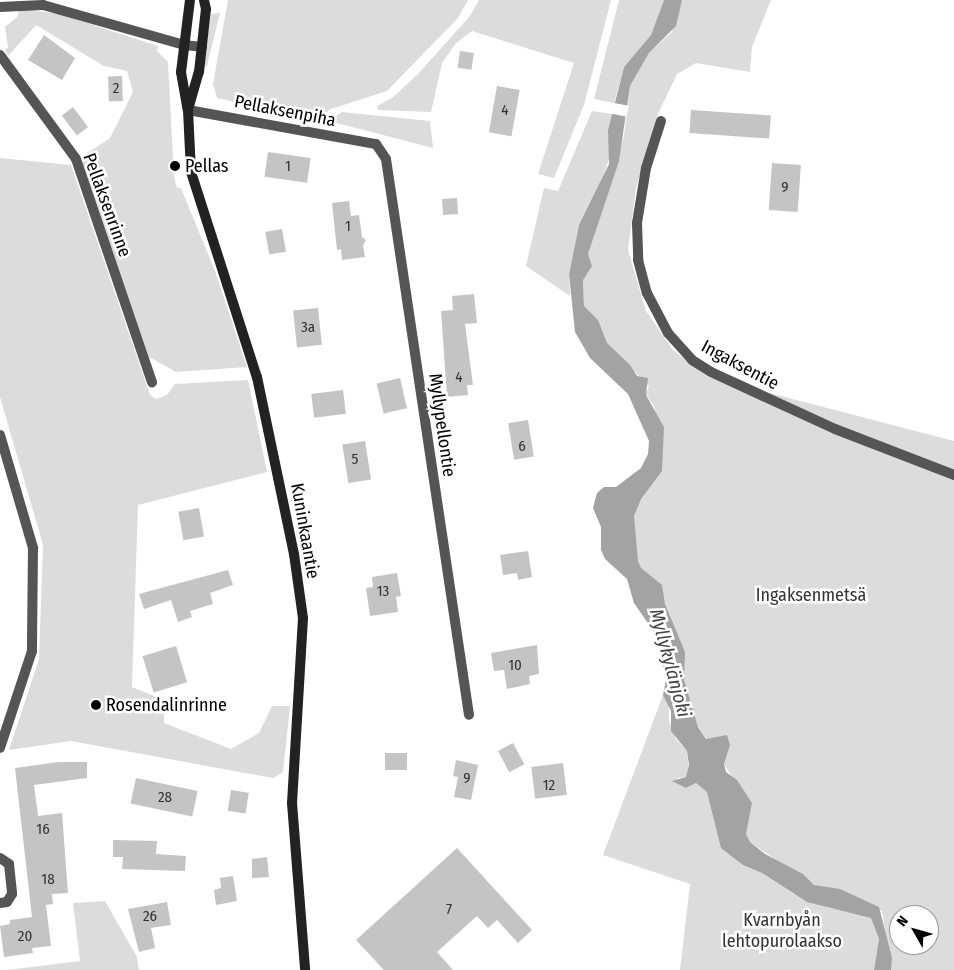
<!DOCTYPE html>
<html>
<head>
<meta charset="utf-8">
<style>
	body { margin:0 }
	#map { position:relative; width:954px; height:970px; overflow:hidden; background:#fff; font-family:"Fira Sans Condensed",sans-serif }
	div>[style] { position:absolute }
	.green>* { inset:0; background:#dcdcdc }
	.water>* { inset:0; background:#a3a3a3 }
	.pier>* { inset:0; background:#fff; transform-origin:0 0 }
	.building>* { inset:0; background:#c4c4c4; transform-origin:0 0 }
	.minor>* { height:10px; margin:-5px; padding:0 5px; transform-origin:5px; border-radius:5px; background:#555 }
	.secondary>* { height:10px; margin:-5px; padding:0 5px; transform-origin:5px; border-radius:5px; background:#222 }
	.dots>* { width:14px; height:14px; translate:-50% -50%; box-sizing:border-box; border:2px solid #fff; border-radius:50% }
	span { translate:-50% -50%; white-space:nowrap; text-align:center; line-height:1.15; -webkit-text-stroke:5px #fff; paint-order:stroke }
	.number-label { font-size:15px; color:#313131 }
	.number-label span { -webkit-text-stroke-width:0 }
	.street-label { font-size:18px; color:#000 }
	.poi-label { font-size:18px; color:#000 }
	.left { translate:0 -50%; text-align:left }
	.park-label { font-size:18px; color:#333 }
	.water-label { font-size:19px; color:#444; font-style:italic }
	.north { position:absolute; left:889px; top:905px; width:50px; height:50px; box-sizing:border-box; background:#fff; border:1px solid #999; border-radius:50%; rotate:308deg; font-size:14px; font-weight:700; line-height:20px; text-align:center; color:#000 }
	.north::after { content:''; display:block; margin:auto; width:18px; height:22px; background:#000; clip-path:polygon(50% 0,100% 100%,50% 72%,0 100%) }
</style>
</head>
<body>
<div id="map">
	<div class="green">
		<i style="clip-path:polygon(228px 0,468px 0,458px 18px,387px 91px,331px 109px,314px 120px,217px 98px,213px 84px)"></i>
		<i style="clip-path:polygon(479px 0,611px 0,584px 105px,554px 178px,538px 174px,574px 63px,472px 31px,456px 43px,442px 63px,431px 112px,378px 110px,377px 106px,392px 98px,417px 75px,470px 16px)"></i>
		<i style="clip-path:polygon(619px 0,664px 0,651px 35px,624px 67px,614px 103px,594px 99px)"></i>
		<i style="clip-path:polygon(evenodd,682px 0,771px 0,752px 47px,750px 72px,696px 63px,677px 74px,658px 114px,636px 188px,628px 250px,646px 311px,673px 350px,708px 377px,954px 441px,954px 970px,891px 970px,882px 911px,821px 891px,750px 842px,746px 834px,748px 800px,698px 726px,639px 575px,629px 513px,659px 467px,655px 408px,646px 394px,649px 386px,606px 344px,584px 306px,583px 279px,587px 258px,624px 136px,630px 86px,649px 53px,672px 32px,682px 0,899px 915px,929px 915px,929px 945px,899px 945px,899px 915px)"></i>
		<i style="clip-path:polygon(29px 10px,59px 14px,158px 46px,157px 51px,168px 62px,174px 177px,177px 188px,181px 188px,215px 271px,247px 367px,176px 372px,149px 357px,80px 158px,110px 138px,133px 92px,127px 71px,104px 66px,36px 25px,8px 56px,5px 50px,8px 47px,5px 27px,17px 17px,19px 11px)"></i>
		<i style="clip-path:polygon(220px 13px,207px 66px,204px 66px,211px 14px)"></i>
		<i style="clip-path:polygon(592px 111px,612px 114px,608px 130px,611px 153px,600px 186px,579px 225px,569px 274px,570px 296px,526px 266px,544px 188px,558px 191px)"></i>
		<i style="clip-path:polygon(342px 112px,430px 121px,433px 148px,329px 121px)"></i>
		<i style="clip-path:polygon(0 158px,71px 165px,150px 395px,156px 399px,167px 395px,175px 384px,248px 380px,267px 472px,138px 505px,132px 687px,164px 700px,164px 723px,231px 749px,259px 733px,272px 706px,290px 706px,283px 772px,273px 778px,71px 741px,9px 750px,39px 659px,43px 545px,0 397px)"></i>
		<i style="clip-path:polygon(663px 695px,669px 704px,669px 721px,676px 739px,687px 751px,689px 772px,686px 777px,677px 778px,686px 788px,696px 783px,707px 792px,743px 865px,762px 873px,794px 894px,829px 908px,851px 911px,871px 918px,879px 939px,874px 970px,680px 970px,690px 884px,603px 855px)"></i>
		<i style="clip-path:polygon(105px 901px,137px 957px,139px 970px,7px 970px,80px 961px,73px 903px)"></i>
	</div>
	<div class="water">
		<i style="clip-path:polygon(664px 0,682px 0,676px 26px,649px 53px,630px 86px,619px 161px,588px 254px,592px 266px,583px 280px,584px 306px,598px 320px,607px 343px,630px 365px,637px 376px,648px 378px,646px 395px,664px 427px,662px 471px,641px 499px,634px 516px,638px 561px,641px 568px,662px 585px,665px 604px,685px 652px,684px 680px,698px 727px,706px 739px,727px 735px,730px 745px,724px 764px,726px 772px,737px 780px,752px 803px,746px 834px,750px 842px,765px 854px,803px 874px,814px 885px,840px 889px,879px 907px,892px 958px,891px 970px,874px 970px,879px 939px,871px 918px,807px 902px,762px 873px,743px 865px,721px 848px,707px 792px,696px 783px,686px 788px,672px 781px,686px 777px,689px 765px,687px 751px,671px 731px,671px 711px,663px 695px,666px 680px,656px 635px,634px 603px,627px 579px,605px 559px,601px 550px,601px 527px,593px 508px,597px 493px,604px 487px,616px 487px,641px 468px,648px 454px,649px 441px,628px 394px,590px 358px,575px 332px,569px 274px,579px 225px,609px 164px,608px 130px,624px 67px,651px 35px)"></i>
	</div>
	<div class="pier">
		<i style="left:614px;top:103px;width:15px;height:11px;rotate:11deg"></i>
	</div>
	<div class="building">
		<i style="clip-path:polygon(44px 35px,75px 58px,62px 80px,28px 60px)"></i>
		<i style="left:460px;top:51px;width:14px;height:17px;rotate:8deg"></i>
		<i style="left:122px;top:76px;width:25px;height:14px;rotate:88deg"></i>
		<i style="left:497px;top:86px;width:23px;height:47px;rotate:10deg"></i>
		<i style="left:73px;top:107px;width:25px;height:14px;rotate:53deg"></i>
		<i style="left:691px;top:110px;width:80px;height:23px;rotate:4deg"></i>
		<i style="left:268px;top:152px;width:43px;height:25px;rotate:8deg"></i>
		<i style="left:772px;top:163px;width:29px;height:47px;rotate:4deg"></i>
		<i style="left:457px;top:198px;width:16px;height:15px;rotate:86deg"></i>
		<i style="clip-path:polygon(349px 201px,351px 216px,359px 215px,362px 237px,366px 240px,363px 245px,365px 257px,342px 260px,341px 249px,337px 250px,332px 203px)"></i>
		<i style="left:282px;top:229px;width:23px;height:17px;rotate:80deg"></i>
		<i style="clip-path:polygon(474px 294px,477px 323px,465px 324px,473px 385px,467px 385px,468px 395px,447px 397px,441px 311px,453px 310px,452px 296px)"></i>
		<i style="left:318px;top:308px;width:37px;height:25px;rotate:84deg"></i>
		<i style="left:400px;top:378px;width:31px;height:24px;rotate:77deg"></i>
		<i style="left:343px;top:390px;width:24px;height:32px;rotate:83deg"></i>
		<i style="left:528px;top:420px;width:37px;height:20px;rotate:81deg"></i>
		<i style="left:365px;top:441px;width:39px;height:23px;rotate:81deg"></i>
		<i style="left:199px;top:508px;width:29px;height:21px;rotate:80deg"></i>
		<i style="clip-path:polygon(528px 551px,532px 577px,518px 580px,517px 573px,503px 575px,500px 555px)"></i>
		<i style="clip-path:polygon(228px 570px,233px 585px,210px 593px,213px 604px,190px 611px,192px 617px,178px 622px,171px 600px,144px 609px,139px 594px)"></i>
		<i style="clip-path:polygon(397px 573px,401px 596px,396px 597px,398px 612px,370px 616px,366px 588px,373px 587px,372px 577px)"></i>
		<i style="clip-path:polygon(537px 645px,539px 674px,529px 676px,530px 684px,507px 689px,504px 670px,494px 671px,491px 653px)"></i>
		<i style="left:176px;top:646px;width:38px;height:35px;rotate:73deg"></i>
		<i style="left:513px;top:743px;width:24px;height:17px;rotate:62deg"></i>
		<i style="left:407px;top:753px;width:17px;height:22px;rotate:90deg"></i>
		<i style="clip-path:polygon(456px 760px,478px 765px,471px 800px,454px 797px,458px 777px,453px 776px)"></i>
		<i style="clip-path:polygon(59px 762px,87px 762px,87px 778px,34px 785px,38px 816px,62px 813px,68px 893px,52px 894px,53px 904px,46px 905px,51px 946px,32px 948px,33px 953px,4px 957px,0 926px,10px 924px,10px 920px,32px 917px,15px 768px)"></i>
		<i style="left:563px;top:763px;width:32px;height:32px;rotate:83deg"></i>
		<i style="left:136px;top:778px;width:63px;height:26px;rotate:12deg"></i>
		<i style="left:231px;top:790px;width:18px;height:21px;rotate:9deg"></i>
		<i style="clip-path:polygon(113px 840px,157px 841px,156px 854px,186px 856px,185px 871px,122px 869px,123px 857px,113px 857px)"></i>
		<i style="clip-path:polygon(457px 848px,532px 930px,518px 943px,497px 920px,488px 928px,477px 916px,437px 952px,453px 970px,384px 970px,356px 940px)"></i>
		<i style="clip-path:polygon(267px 857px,269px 877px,252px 878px,252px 859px)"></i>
		<i style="clip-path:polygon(233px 876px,237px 901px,216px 905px,214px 890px,221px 888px,220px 878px)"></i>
		<i style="clip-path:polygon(167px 902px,171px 925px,151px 928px,155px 948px,139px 952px,128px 909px)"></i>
	</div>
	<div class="minor">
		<i style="left:0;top:7px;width:43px;rotate:-2.7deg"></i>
		<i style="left:43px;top:5px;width:147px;rotate:15.8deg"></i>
		<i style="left:184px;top:45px;width:18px;rotate:6deg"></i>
		<i style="left:0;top:55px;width:129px;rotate:53.8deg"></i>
		<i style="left:76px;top:159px;width:236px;rotate:71.2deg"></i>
		<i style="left:188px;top:110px;width:191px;rotate:10.3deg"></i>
		<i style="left:376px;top:144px;width:18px;rotate:56deg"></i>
		<i style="left:386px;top:159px;width:562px;rotate:81.51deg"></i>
		<i style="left:661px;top:121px;width:49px;rotate:107.7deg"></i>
		<i style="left:646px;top:168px;width:56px;rotate:99.3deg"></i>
		<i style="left:637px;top:223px;width:37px;rotate:88deg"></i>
		<i style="left:638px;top:260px;width:34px;rotate:75deg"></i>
		<i style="left:647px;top:293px;width:45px;rotate:62.3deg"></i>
		<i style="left:668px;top:333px;width:36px;rotate:48deg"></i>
		<i style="left:692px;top:360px;width:22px;rotate:32deg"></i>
		<i style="left:711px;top:372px;width:136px;rotate:24.7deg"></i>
		<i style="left:835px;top:429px;width:128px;rotate:21.1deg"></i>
		<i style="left:0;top:435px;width:118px;rotate:73.7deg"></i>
		<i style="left:33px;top:548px;width:103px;rotate:90.6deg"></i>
		<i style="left:32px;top:651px;width:102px;rotate:108.3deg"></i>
		<i style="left:0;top:858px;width:11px;rotate:34deg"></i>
		<i style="left:9px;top:864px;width:30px;rotate:84deg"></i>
		<i style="left:12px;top:894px;width:9px;rotate:122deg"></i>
		<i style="left:7px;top:902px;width:7px;rotate:172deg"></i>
	</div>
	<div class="secondary">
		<i style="left:190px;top:0;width:73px;rotate:97.1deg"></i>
		<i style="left:181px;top:72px;width:39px;rotate:80deg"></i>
		<i style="left:188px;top:110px;width:62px;rotate:87.2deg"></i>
		<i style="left:191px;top:172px;width:215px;rotate:72.2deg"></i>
		<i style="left:257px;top:377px;width:181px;rotate:78.2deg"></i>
		<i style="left:294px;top:554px;width:65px;rotate:82deg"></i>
		<i style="left:303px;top:618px;width:185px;rotate:93.4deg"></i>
		<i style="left:292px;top:803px;width:168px;rotate:85.5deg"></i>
		<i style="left:189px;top:106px;width:35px;rotate:-74deg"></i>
		<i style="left:199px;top:72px;width:63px;rotate:-83.7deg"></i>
		<i style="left:206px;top:9px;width:9px;rotate:-103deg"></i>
	</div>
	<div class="dots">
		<i style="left:175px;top:166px;background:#000"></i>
		<i style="left:96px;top:705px;background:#000"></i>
	</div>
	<div class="number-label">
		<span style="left:116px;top:89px">2</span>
		<span style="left:505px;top:111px">4</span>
		<span style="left:288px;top:167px">1</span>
		<span style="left:785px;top:188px">9</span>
		<span style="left:348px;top:227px">1</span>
		<span style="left:308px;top:328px">3a</span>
		<span style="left:459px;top:378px">4</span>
		<span style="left:522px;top:447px">6</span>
		<span style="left:355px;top:460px">5</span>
		<span style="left:383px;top:592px">13</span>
		<span style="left:515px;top:666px">10</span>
		<span style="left:467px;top:779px">9</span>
		<span style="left:549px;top:786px">12</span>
		<span style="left:165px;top:798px">28</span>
		<span style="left:43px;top:830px">16</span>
		<span style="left:48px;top:880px">18</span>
		<span style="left:449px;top:910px">7</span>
		<span style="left:150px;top:917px">26</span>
		<span style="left:25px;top:937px">20</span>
	</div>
	<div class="street-label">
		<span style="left:285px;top:111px;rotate:11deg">Pellaksenpiha</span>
		<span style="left:107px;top:205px;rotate:70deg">Pellaksenrinne</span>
		<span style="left:740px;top:365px;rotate:28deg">Ingaksentie</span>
		<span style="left:442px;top:425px;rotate:82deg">Myllypellontie</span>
		<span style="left:305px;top:531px;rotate:80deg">Kuninkaantie</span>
	</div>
	<div class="poi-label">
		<span class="left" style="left:185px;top:166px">Pellas</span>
		<span class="left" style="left:106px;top:705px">Rosendalinrinne</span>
	</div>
	<div class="park-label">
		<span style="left:811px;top:595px">Ingaksenmetsä</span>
		<span style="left:782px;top:931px">Kvarnbyån<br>lehtopurolaakso</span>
	</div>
	<div class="water-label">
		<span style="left:670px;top:663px;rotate:75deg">Myllykylänjoki</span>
	</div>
	<div class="north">N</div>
</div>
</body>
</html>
